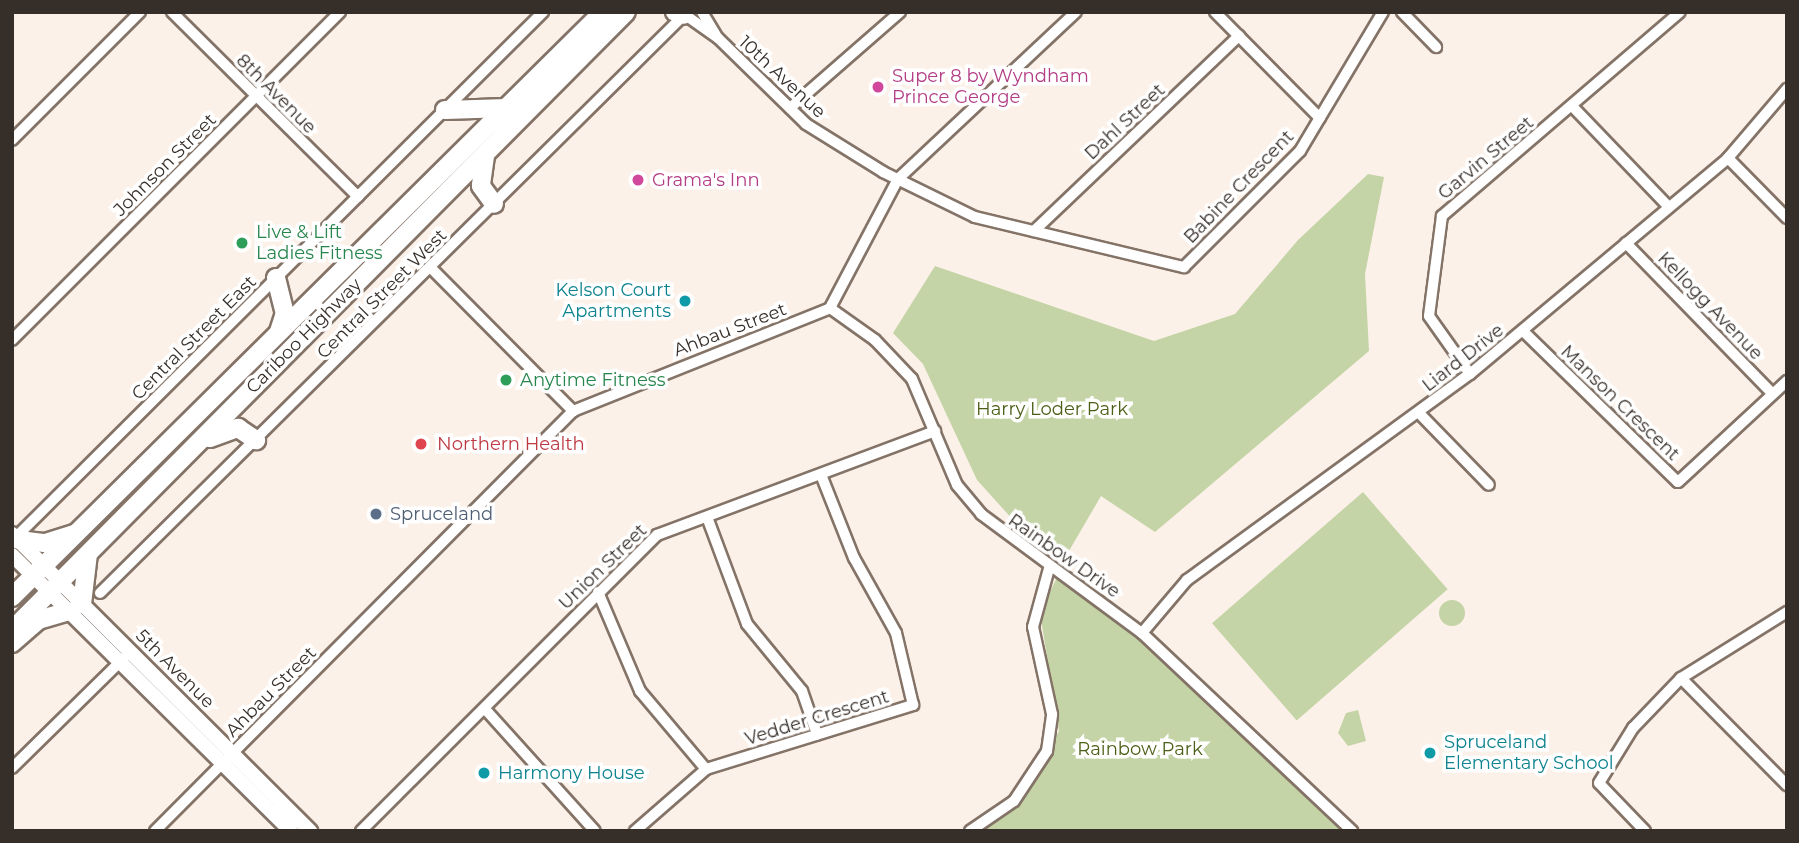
<!DOCTYPE html>
<html>
<head>
<meta charset="utf-8">
<style>
	body { margin:0 }
	#map { position:relative; width:1799px; height:843px; overflow:hidden; background:#fcf1e8; font-family:Montserrat,sans-serif }
	div>[style] { position:absolute }
	.green>* { inset:0; background:#c4d4a6; transform-origin:0 0 }
	.round { border-radius:50% }
	.roads { filter:drop-shadow(2px 0 #847367) drop-shadow(-2px 0 #847367) drop-shadow(0 2px #847367) drop-shadow(0 -2px #847367) }
	.street>* { height:10px; margin:-5px; padding:0 5px; transform-origin:5px; border-radius:5px; background:#fff }
	.secondary>* { height:14px; margin:-7px; padding:0 7px; transform-origin:7px; border-radius:7px; background:#fff }
	.highway>* { height:18px; margin:-9px; padding:0 9px; transform-origin:9px; border-radius:9px; background:#fff }
	.dots>* { width:19px; height:19px; translate:-50% -50%; box-sizing:border-box; border:4px solid #fff; border-radius:50% }
	span { translate:-50% -50%; white-space:nowrap; text-align:center; line-height:1.15; -webkit-text-stroke:7px #fff; paint-order:stroke }
	.street-label { font-size:18px; color:#362e29 }
	.hotel-label { font-size:18px; color:#b23c85 }
	.left { translate:0 -50%; text-align:left }
	.leisure-label { font-size:18px; color:#27864d }
	.culture-label { font-size:18px; color:#0d838f }
	.right { translate:-100% -50%; text-align:right }
	.park-label { font-size:18px; color:#4c5f16 }
	.health-label { font-size:18px; color:#be3a42 }
	.service-label { font-size:18px; color:#4e5e75 }
	.frame { position:absolute; inset:0; border:14px solid #362e29; pointer-events:none }
</style>
</head>
<body>
<div id="map">
	<div class="green">
		<i style="clip-path:polygon(1368px 174px,1384px 177px,1365px 274px,1369px 351px,1155px 532px,1101px 496px,1066px 556px,1024px 532px,977px 480px,923px 364px,893px 333px,935px 266px,1154px 341px,1235px 314px,1298px 240px)"></i>
		<i style="left:1363px;top:492px;width:129px;height:200px;rotate:49deg"></i>
		<i style="clip-path:polygon(1059px 573px,1135px 632px,1344px 831px,975px 831px,1033px 779px,1059px 731px,1040px 613px)"></i>
		<i class="round" style="left:1439px;top:600px;width:26px;height:26px"></i>
		<i style="clip-path:polygon(1358px 710px,1366px 741px,1348px 746px,1338px 733px,1346px 713px)"></i>
	</div>
	<div class="roads">
		<div class="street">
			<i style="left:172px;top:12px;width:262px;rotate:44.8deg"></i>
			<i style="left:681px;top:12px;width:45px;rotate:35.1deg"></i>
			<i style="left:718px;top:38px;width:123px;rotate:44.3deg"></i>
			<i style="left:806px;top:124px;width:91px;rotate:31.9deg"></i>
			<i style="left:883px;top:172px;width:102px;rotate:26.1deg"></i>
			<i style="left:975px;top:217px;width:215px;rotate:13.5deg"></i>
			<i style="left:1184px;top:267px;width:164px;rotate:-45deg"></i>
			<i style="left:1300px;top:151px;width:162px;rotate:-59.2deg"></i>
			<i style="left:702px;top:12px;width:27px;rotate:59deg"></i>
			<i style="left:1215px;top:12px;width:149px;rotate:45.3deg"></i>
			<i style="left:1402px;top:12px;width:49px;rotate:45.8deg"></i>
			<i style="left:1572px;top:106px;width:140px;rotate:46.2deg"></i>
			<i style="left:790px;top:108px;width:146px;rotate:-41.1deg"></i>
			<i style="left:12px;top:140px;width:181px;rotate:-45deg"></i>
			<i style="left:1728px;top:158px;width:84px;rotate:45.5deg"></i>
			<i style="left:1034px;top:231px;width:283px;rotate:-43.6deg"></i>
			<i style="left:1626px;top:243px;width:208px;rotate:45.8deg"></i>
			<i style="left:431px;top:268px;width:202px;rotate:45.2deg"></i>
			<i style="left:830px;top:308px;width:55px;rotate:35.4deg"></i>
			<i style="left:875px;top:340px;width:54px;rotate:46.5deg"></i>
			<i style="left:912px;top:379px;width:115px;rotate:67deg"></i>
			<i style="left:957px;top:485px;width:38px;rotate:50deg"></i>
			<i style="left:981px;top:514px;width:200px;rotate:36.5deg"></i>
			<i style="left:1142px;top:633px;width:289px;rotate:43.3deg"></i>
			<i style="left:1523px;top:331px;width:216px;rotate:44.3deg"></i>
			<i style="left:1678px;top:482px;width:149px;rotate:-42.8deg"></i>
			<i style="left:12px;top:340px;width:464px;rotate:-45deg"></i>
			<i style="left:1470px;top:374px;width:71px;rotate:-125.3deg"></i>
			<i style="left:1429px;top:316px;width:101px;rotate:-82.6deg"></i>
			<i style="left:1442px;top:216px;width:313px;rotate:-40.6deg"></i>
			<i style="left:1419px;top:413px;width:100px;rotate:45.8deg"></i>
			<i style="left:707px;top:517px;width:114px;rotate:69.5deg"></i>
			<i style="left:747px;top:624px;width:87px;rotate:50.6deg"></i>
			<i style="left:802px;top:691px;width:46px;rotate:70.8deg"></i>
			<i style="left:16px;top:537px;width:744px;rotate:-44.89deg"></i>
			<i style="left:598px;top:592px;width:108px;rotate:67deg"></i>
			<i style="left:640px;top:691px;width:102px;rotate:49.8deg"></i>
			<i style="left:100px;top:593px;width:822px;rotate:-44.7deg"></i>
			<i style="left:1142px;top:633px;width:70px;rotate:-49.7deg"></i>
			<i style="left:1187px;top:580px;width:350px;rotate:-36.1deg"></i>
			<i style="left:1470px;top:374px;width:336px;rotate:-39.9deg"></i>
			<i style="left:1728px;top:158px;width:91px;rotate:-49.5deg"></i>
			<i style="left:1681px;top:678px;width:151px;rotate:45.3deg"></i>
			<i style="left:485px;top:709px;width:164px;rotate:48deg"></i>
			<i style="left:12px;top:768px;width:157px;rotate:-44.5deg"></i>
			<i style="left:155px;top:831px;width:593px;rotate:-45.14deg"></i>
			<i style="left:573px;top:411px;width:277px;rotate:-21.8deg"></i>
			<i style="left:830px;top:308px;width:146px;rotate:-62.2deg"></i>
			<i style="left:898px;top:179px;width:244px;rotate:-43.2deg"></i>
			<i style="left:361px;top:831px;width:419px;rotate:-45deg"></i>
			<i style="left:657px;top:535px;width:297px;rotate:-20.5deg"></i>
			<i style="left:635px;top:831px;width:94px;rotate:-41.1deg"></i>
			<i style="left:706px;top:769px;width:217px;rotate:-17.2deg"></i>
			<i style="left:913px;top:705px;width:74px;rotate:-103.3deg"></i>
			<i style="left:896px;top:633px;width:86px;rotate:-119.2deg"></i>
			<i style="left:854px;top:558px;width:87px;rotate:-111.6deg"></i>
			<i style="left:970px;top:831px;width:53px;rotate:-34.3deg"></i>
			<i style="left:1014px;top:801px;width:60px;rotate:-56.6deg"></i>
			<i style="left:1047px;top:751px;width:37px;rotate:-82deg"></i>
			<i style="left:1052px;top:714px;width:89px;rotate:-102.3deg"></i>
			<i style="left:1033px;top:627px;width:64px;rotate:-74.7deg"></i>
			<i style="left:1645px;top:831px;width:66px;rotate:-133.8deg"></i>
			<i style="left:1599px;top:783px;width:65px;rotate:-58.3deg"></i>
			<i style="left:1633px;top:728px;width:69px;rotate:-46.2deg"></i>
			<i style="left:1681px;top:678px;width:125px;rotate:-31.9deg"></i>
		</div>
		<div class="secondary">
			<i style="left:12px;top:534px;width:421px;rotate:44.9deg"></i>
			<i style="left:12px;top:555px;width:392px;rotate:44.7deg"></i>
		</div>
		<div class="highway">
			<i style="left:675px;top:12px;width:9px;rotate:18deg"></i>
			<i style="left:445px;top:110px;width:62px;rotate:-1.8deg"></i>
			<i style="left:485px;top:156px;width:30px;rotate:98deg"></i>
			<i style="left:481px;top:186px;width:22px;rotate:54deg"></i>
			<i style="left:276px;top:278px;width:36px;rotate:76deg"></i>
			<i style="left:285px;top:313px;width:19px;rotate:108deg"></i>
			<i style="left:210px;top:438px;width:30px;rotate:-20deg"></i>
			<i style="left:238px;top:428px;width:22px;rotate:34deg"></i>
			<i style="left:19px;top:540px;width:26px;rotate:7deg"></i>
			<i style="left:45px;top:543px;width:30px;rotate:-17deg"></i>
			<i style="left:12px;top:597px;width:832px;rotate:-44.71deg"></i>
			<i style="left:82px;top:604px;width:50px;rotate:-83.2deg"></i>
			<i style="left:12px;top:630px;width:871px;rotate:-45.19deg"></i>
			<i style="left:12px;top:643px;width:35px;rotate:-41deg"></i>
			<i style="left:38px;top:620px;width:32px;rotate:-16deg"></i>
		</div>
	</div>
	<div class="dots">
		<i style="left:878px;top:87px;background:#d1479c"></i>
		<i style="left:638px;top:180px;background:#d1479c"></i>
		<i style="left:242px;top:243px;background:#2e9e5b"></i>
		<i style="left:685px;top:301px;background:#0f9aa8"></i>
		<i style="left:506px;top:380px;background:#2e9e5b"></i>
		<i style="left:421px;top:444px;background:#e0444e"></i>
		<i style="left:376px;top:514px;background:#5c6f8a"></i>
		<i style="left:1430px;top:753px;background:#0f9aa8"></i>
		<i style="left:484px;top:773px;background:#0f9aa8"></i>
	</div>
	<div class="street-label">
		<span style="left:782px;top:77px;rotate:43deg">10th Avenue</span>
		<span style="left:276px;top:94px;rotate:45deg">8th Avenue</span>
		<span style="left:1125px;top:122px;rotate:-43deg">Dahl Street</span>
		<span style="left:1486px;top:158px;rotate:-40deg">Garvin Street</span>
		<span style="left:165px;top:165px;rotate:-45deg">Johnson Street</span>
		<span style="left:1239px;top:187px;rotate:-46deg">Babine Crescent</span>
		<span style="left:382px;top:294px;rotate:-45deg">Central Street West</span>
		<span style="left:1710px;top:306px;rotate:46deg">Kellogg Avenue</span>
		<span style="left:730px;top:330px;rotate:-21deg">Ahbau Street</span>
		<span style="left:304px;top:336px;rotate:-45deg">Cariboo Highway</span>
		<span style="left:194px;top:338px;rotate:-45deg">Central Street East</span>
		<span style="left:1463px;top:358px;rotate:-38deg">Liard Drive</span>
		<span style="left:1620px;top:403px;rotate:44deg">Manson Crescent</span>
		<span style="left:1064px;top:556px;rotate:35deg">Rainbow Drive</span>
		<span style="left:603px;top:567px;rotate:-44deg">Union Street</span>
		<span style="left:175px;top:669px;rotate:45deg">5th Avenue</span>
		<span style="left:271px;top:692px;rotate:-45deg">Ahbau Street</span>
		<span style="left:817px;top:718px;rotate:-17deg">Vedder Crescent</span>
	</div>
	<div class="hotel-label">
		<span class="left" style="left:892px;top:87px">Super 8 by Wyndham<br>Prince George</span>
		<span class="left" style="left:652px;top:180px">Grama's Inn</span>
	</div>
	<div class="leisure-label">
		<span class="left" style="left:256px;top:243px">Live &amp; Lift<br>Ladies Fitness</span>
		<span class="left" style="left:520px;top:380px">Anytime Fitness</span>
	</div>
	<div class="culture-label">
		<span class="right" style="left:671px;top:301px">Kelson Court<br>Apartments</span>
		<span class="left" style="left:1444px;top:753px">Spruceland<br>Elementary School</span>
		<span class="left" style="left:498px;top:773px">Harmony House</span>
	</div>
	<div class="park-label">
		<span style="left:1052px;top:409px">Harry Loder Park</span>
		<span style="left:1140px;top:749px">Rainbow Park</span>
	</div>
	<div class="health-label">
		<span class="left" style="left:437px;top:444px">Northern Health</span>
	</div>
	<div class="service-label">
		<span class="left" style="left:390px;top:514px">Spruceland</span>
	</div>
	<div class="frame"></div>
</div>
</body>
</html>
